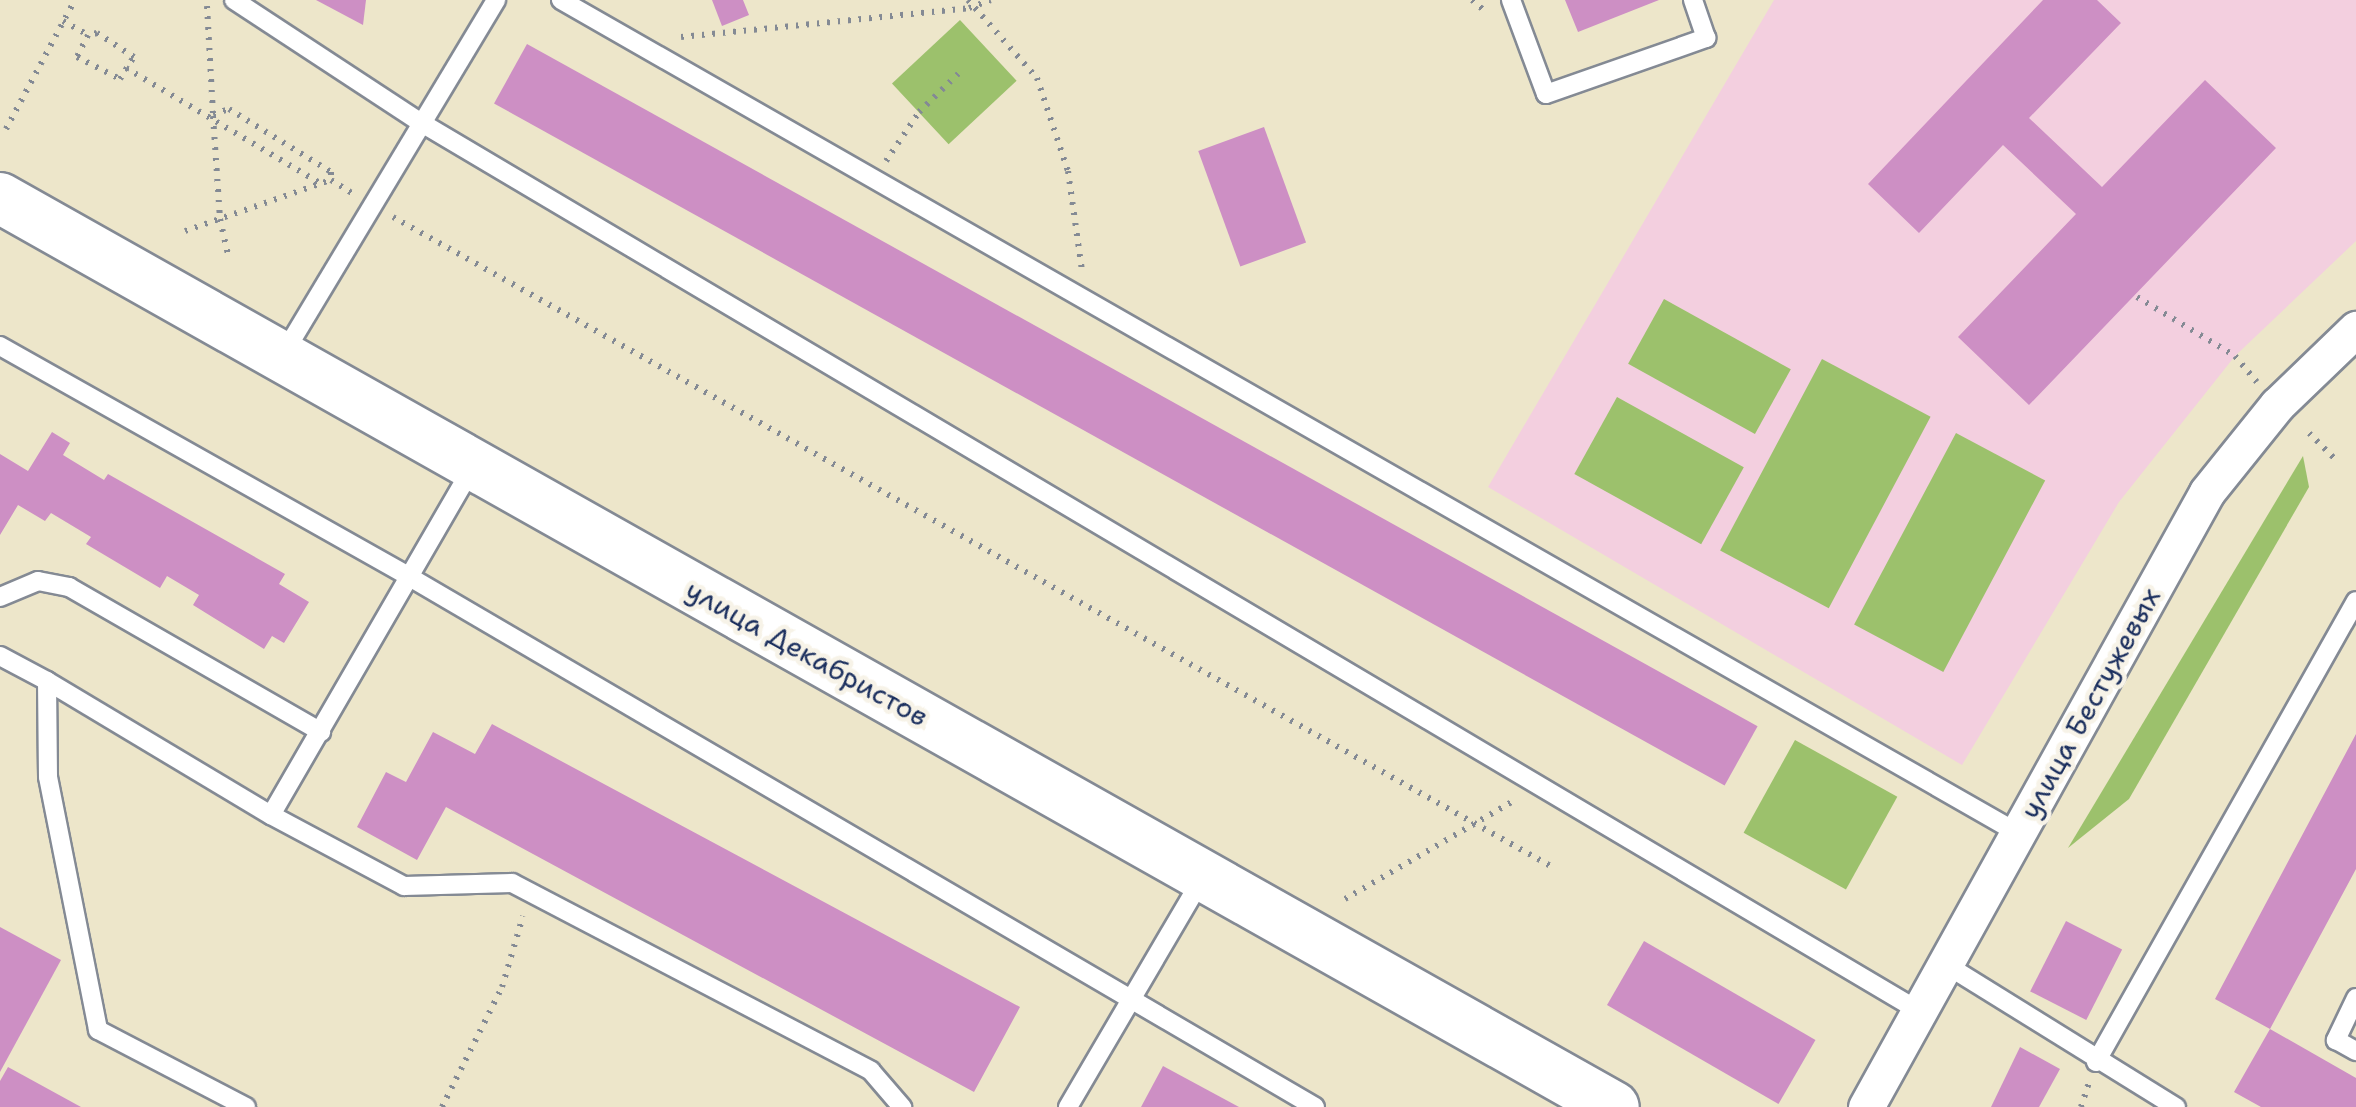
<!DOCTYPE html>
<html>
<head>
<meta charset="utf-8">
<style>
	body { margin:0 }
	#map { position:relative; width:2356px; height:1107px; overflow:hidden; background:#ede6ca; font-family:"Shantell Sans",sans-serif }
	div>[style] { position:absolute }
	.built>* { inset:0; background:#f3cfdf }
	.green>* { inset:0; background:#9cc16c; transform-origin:0 0 }
	.building>* { inset:0; background:#cd8fc4; transform-origin:0 0 }
	.path>* { height:6px; margin-top:-3px; transform-origin:0; background:repeating-linear-gradient(90deg,#848a94 0 2.5px,transparent 0 10.5px) }
	.roads { filter:drop-shadow(2px 0 #848a94) drop-shadow(-2px 0 #848a94) drop-shadow(0 2px #848a94) drop-shadow(0 -2px #848a94) }
	.lane>* { height:18px; margin:-9px; padding:0 9px; transform-origin:9px; border-radius:9px; background:#fff }
	.street>* { height:35px; margin:-17.5px; padding:0 17.5px; transform-origin:17.5px; border-radius:17.5px; background:#fff }
	.secondary>* { height:50px; margin:-25px; padding:0 25px; transform-origin:25px; border-radius:25px; background:#fff }
	span { translate:-50% -50%; white-space:nowrap; text-align:center; line-height:1.15; -webkit-text-stroke:9px #f7f3e8; paint-order:stroke }
	.street-label { font-size:28px; color:#1b2f5e }
</style>
</head>
<body>
<div id="map">
	<div class="built">
		<i style="clip-path:polygon(1774px 0,2356px 0,2356px 241px,2235px 356px,2119px 502px,1962px 765px,1488px 487px)"></i>
	</div>
	<div class="green">
		<i style="left:960px;top:20px;width:83px;height:93px;rotate:47deg"></i>
		<i style="left:1664px;top:299px;width:145px;height:74px;rotate:29deg"></i>
		<i style="left:1822px;top:359px;width:123px;height:217px;rotate:28deg"></i>
		<i style="left:1617px;top:397px;width:145px;height:88px;rotate:29deg"></i>
		<i style="left:1956px;top:433px;width:101px;height:217px;rotate:28deg"></i>
		<i style="clip-path:polygon(2303px 456px,2309px 487px,2129px 799px,2068px 848px)"></i>
		<i style="left:1795px;top:740px;width:117px;height:106px;rotate:29deg"></i>
	</div>
	<div class="building">
		<i style="clip-path:polygon(316px 0,366px 0,363px 25px)"></i>
		<i style="clip-path:polygon(712px 0,743px 0,749px 15px,722px 26px)"></i>
		<i style="clip-path:polygon(1565px 0,1659px 0,1578px 32px)"></i>
		<i style="clip-path:polygon(2043px 0,2097px 0,2121px 23px,2029px 118px,2102px 187px,2205px 80px,2276px 148px,2029px 405px,1958px 337px,2076px 214px,2003px 145px,1919px 233px,1868px 184px)"></i>
		<i style="left:527px;top:44px;width:1407px;height:68px;rotate:29deg"></i>
		<i style="left:1264px;top:127px;width:123px;height:70px;rotate:70deg"></i>
		<i style="clip-path:polygon(52px 432px,70px 443px,63px 455px,104px 480px,108px 474px,285px 574px,279px 584px,309px 602px,284px 643px,272px 636px,264px 649px,193px 605px,199px 595px,167px 576px,160px 588px,86px 544px,91px 537px,51px 513px,45px 521px,18px 505px,0 535px,0 454px,28px 471px)"></i>
		<i style="clip-path:polygon(492px 724px,1020px 1007px,974px 1092px,446px 807px,417px 860px,357px 827px,386px 772px,406px 782px,433px 732px,475px 754px)"></i>
		<i style="clip-path:polygon(2356px 734px,2356px 869px,2270px 1029px,2356px 1078px,2356px 1107px,2261px 1107px,2234px 1092px,2270px 1029px,2215px 999px)"></i>
		<i style="left:2066px;top:921px;width:63px;height:79px;rotate:27deg"></i>
		<i style="clip-path:polygon(0 927px,61px 960px,0 1072px)"></i>
		<i style="left:1644px;top:941px;width:198px;height:74px;rotate:30deg"></i>
		<i style="clip-path:polygon(2020px 1047px,2060px 1069px,2039px 1107px,1991px 1107px)"></i>
		<i style="clip-path:polygon(1163px 1066px,1239px 1107px,1141px 1107px)"></i>
		<i style="clip-path:polygon(8px 1067px,81px 1107px,0 1107px,0 1081px)"></i>
	</div>
	<div class="path">
		<i style="left:968px;top:0;width:104px;rotate:48.5deg"></i>
		<i style="left:1037px;top:78px;width:98px;rotate:71.6deg"></i>
		<i style="left:1068px;top:171px;width:100px;rotate:82deg"></i>
		<i style="left:1472px;top:0;width:18px;rotate:41deg"></i>
		<i style="left:207px;top:6px;width:108px;rotate:86.8deg"></i>
		<i style="left:213px;top:114px;width:17px;rotate:-17deg"></i>
		<i style="left:229px;top:109px;width:120px;rotate:31.7deg"></i>
		<i style="left:331px;top:172px;width:8px;rotate:90deg"></i>
		<i style="left:331px;top:180px;width:25px;rotate:32deg"></i>
		<i style="left:63px;top:21px;width:29px;rotate:29deg"></i>
		<i style="left:88px;top:35px;width:25px;rotate:117deg"></i>
		<i style="left:77px;top:57px;width:48px;rotate:27.1deg"></i>
		<i style="left:120px;top:79px;width:26px;rotate:-58deg"></i>
		<i style="left:134px;top:57px;width:44px;rotate:-147deg"></i>
		<i style="left:97px;top:33px;width:9px;rotate:167deg"></i>
		<i style="left:681px;top:37px;width:289px;rotate:-5.7deg"></i>
		<i style="left:969px;top:8px;width:23px;rotate:-20deg"></i>
		<i style="left:126px;top:68px;width:227px;rotate:30.7deg"></i>
		<i style="left:213px;top:116px;width:103px;rotate:86.1deg"></i>
		<i style="left:220px;top:219px;width:41px;rotate:77.3deg"></i>
		<i style="left:6px;top:129px;width:146px;rotate:-61.9deg"></i>
		<i style="left:886px;top:161px;width:59px;rotate:-56deg"></i>
		<i style="left:919px;top:112px;width:60px;rotate:-44.3deg"></i>
		<i style="left:393px;top:217px;width:1329px;rotate:29.28deg"></i>
		<i style="left:185px;top:231px;width:155px;rotate:-19.3deg"></i>
		<i style="left:2137px;top:297px;width:114px;rotate:31deg"></i>
		<i style="left:2235px;top:356px;width:34px;rotate:50deg"></i>
		<i style="left:2309px;top:433px;width:35px;rotate:45deg"></i>
		<i style="left:1345px;top:899px;width:199px;rotate:-30.2deg"></i>
		<i style="left:442px;top:1107px;width:134px;rotate:-63.4deg"></i>
		<i style="left:502px;top:987px;width:74px;rotate:-73.5deg"></i>
		<i style="left:2081px;top:1107px;width:26px;rotate:-72deg"></i>
	</div>
	<div class="roads">
		<div class="lane">
			<i style="left:234px;top:0;width:222px;rotate:33.3deg"></i>
			<i style="left:420px;top:122px;width:1743px;rotate:30.67deg"></i>
			<i style="left:561px;top:0;width:1678px;rotate:29.76deg"></i>
			<i style="left:1511px;top:0;width:100px;rotate:69.6deg"></i>
			<i style="left:1546px;top:94px;width:170px;rotate:-19.3deg"></i>
			<i style="left:1706px;top:38px;width:40px;rotate:-108.9deg"></i>
			<i style="left:0;top:346px;width:474px;rotate:29.4deg"></i>
			<i style="left:413px;top:579px;width:1045px;rotate:30.34deg"></i>
			<i style="left:284px;top:353px;width:412px;rotate:-59deg"></i>
			<i style="left:0;top:597px;width:41px;rotate:-22.8deg"></i>
			<i style="left:38px;top:581px;width:32px;rotate:11deg"></i>
			<i style="left:69px;top:587px;width:291px;rotate:29.9deg"></i>
			<i style="left:0;top:656px;width:53px;rotate:28deg"></i>
			<i style="left:47px;top:681px;width:96px;rotate:89.4deg"></i>
			<i style="left:48px;top:777px;width:258px;rotate:78.8deg"></i>
			<i style="left:98px;top:1030px;width:167px;rotate:27.5deg"></i>
			<i style="left:47px;top:681px;width:261px;rotate:30.9deg"></i>
			<i style="left:271px;top:815px;width:403px;rotate:-59.9deg"></i>
			<i style="left:271px;top:815px;width:151px;rotate:28.1deg"></i>
			<i style="left:404px;top:886px;width:108px;rotate:-1.6deg"></i>
			<i style="left:512px;top:883px;width:405px;rotate:27.6deg"></i>
			<i style="left:871px;top:1071px;width:48px;rotate:49.3deg"></i>
			<i style="left:1945px;top:964px;width:272px;rotate:31.8deg"></i>
			<i style="left:2356px;top:998px;width:47px;rotate:115.5deg"></i>
			<i style="left:2336px;top:1040px;width:23px;rotate:29deg"></i>
			<i style="left:2096px;top:1062px;width:529px;rotate:-60.58deg"></i>
			<i style="left:1068px;top:1107px;width:267px;rotate:-59.6deg"></i>
		</div>
		<div class="street">
			<i style="left:1866px;top:1107px;width:703px;rotate:-60.99deg"></i>
			<i style="left:2207px;top:492px;width:112px;rotate:-51.2deg"></i>
			<i style="left:2277px;top:405px;width:110px;rotate:-43.9deg"></i>
		</div>
		<div class="secondary">
			<i style="left:0;top:198px;width:1852px;rotate:29.39deg"></i>
		</div>
	</div>
	<div class="street-label">
		<span style="left:807px;top:653px;rotate:29deg">улица Декабристов</span>
		<span style="left:2090px;top:703px;rotate:-61deg">улица Бестужевых</span>
	</div>
</div>
</body>
</html>
